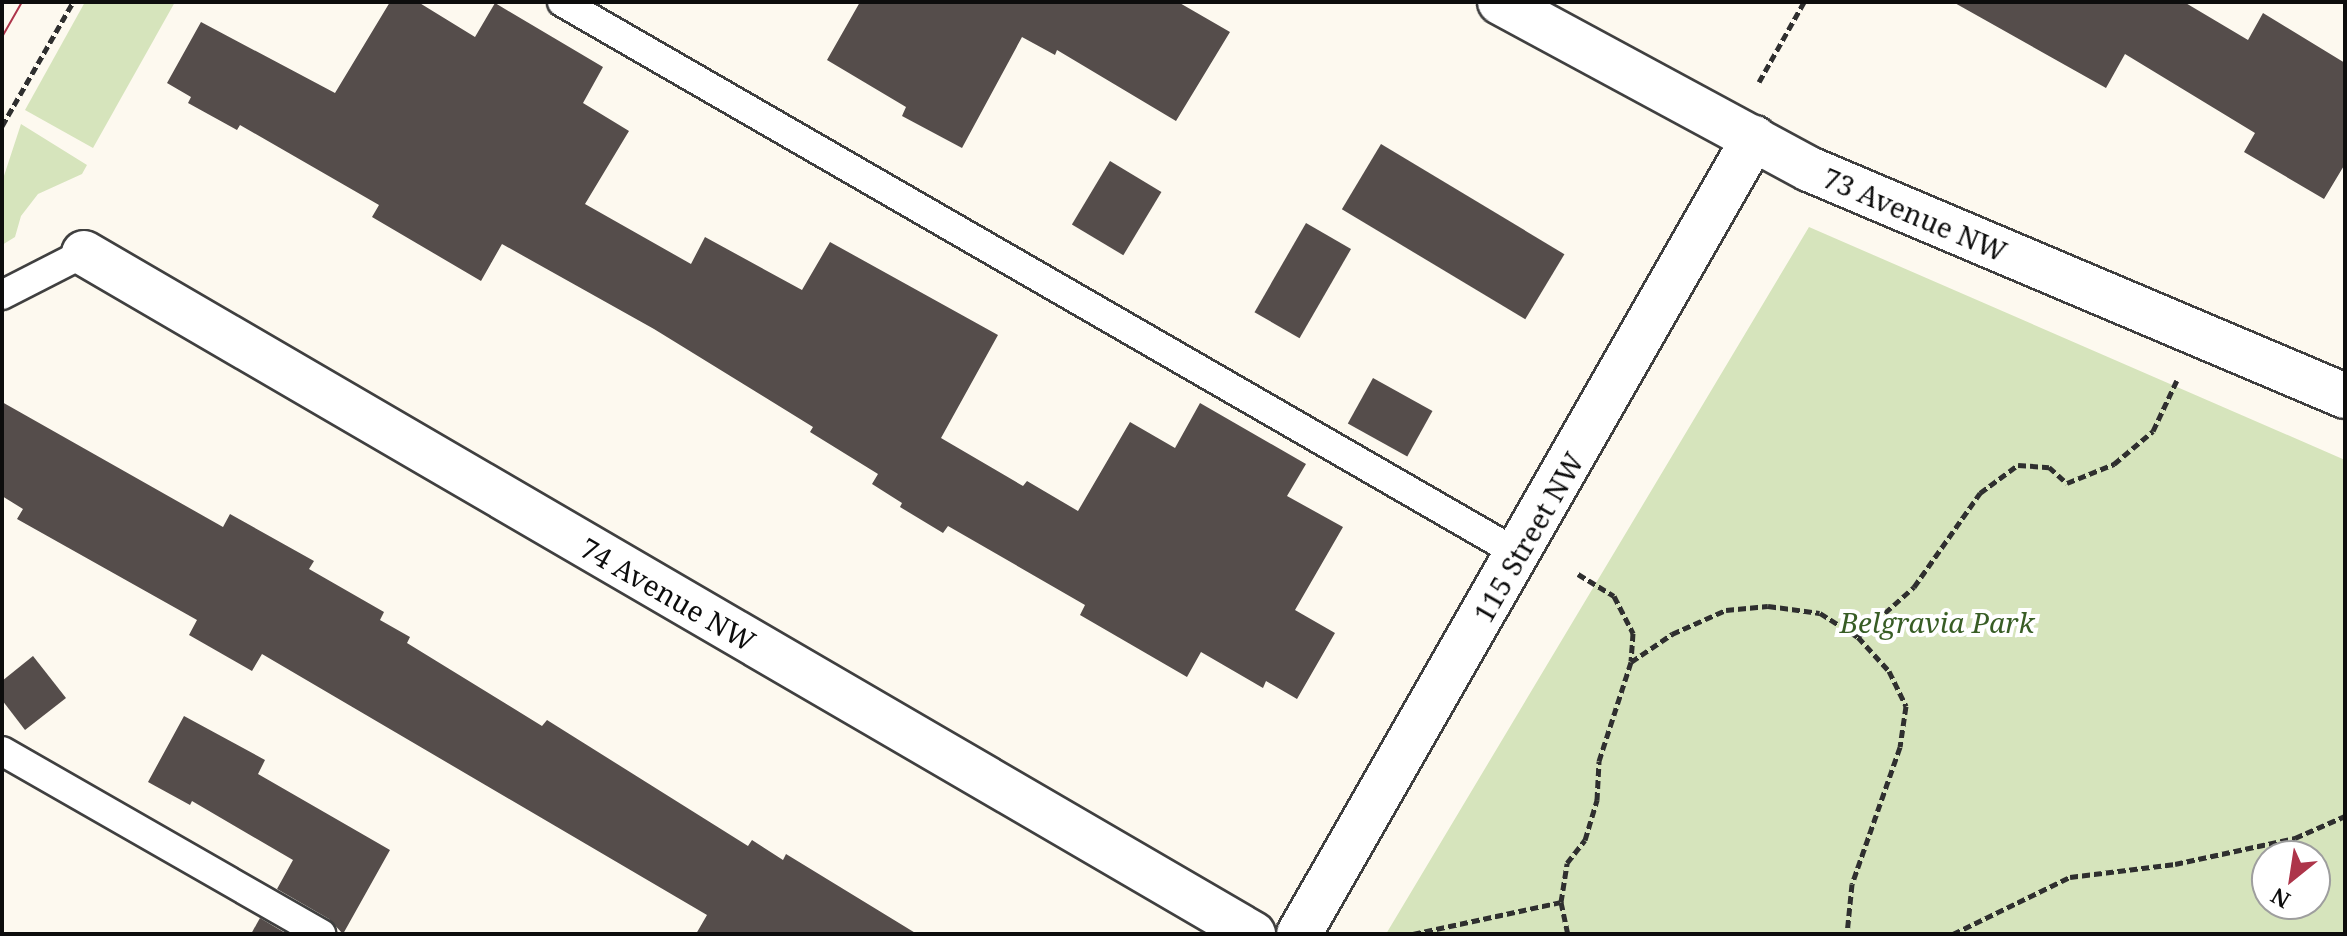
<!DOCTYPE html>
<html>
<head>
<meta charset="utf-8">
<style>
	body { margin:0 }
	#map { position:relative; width:2347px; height:936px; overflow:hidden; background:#fdf9ef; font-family:"Noto Serif",serif }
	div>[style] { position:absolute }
	.green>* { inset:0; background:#d6e4bc }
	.building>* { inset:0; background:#554d4b; transform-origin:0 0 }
	.path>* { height:5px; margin-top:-2.5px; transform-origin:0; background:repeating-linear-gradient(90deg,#2f2f2f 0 8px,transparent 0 12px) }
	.roads { filter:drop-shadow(2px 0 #404040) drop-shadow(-2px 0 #404040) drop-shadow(0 2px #404040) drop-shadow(0 -2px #404040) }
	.lane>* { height:28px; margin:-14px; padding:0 14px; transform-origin:14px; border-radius:14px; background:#fff }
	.street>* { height:44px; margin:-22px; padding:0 22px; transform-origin:22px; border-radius:22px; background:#fff }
	.tram>* { height:2px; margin:-1px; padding:0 1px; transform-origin:1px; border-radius:1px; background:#ad354a }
	span { translate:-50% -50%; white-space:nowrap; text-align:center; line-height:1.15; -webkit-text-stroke:8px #fff; paint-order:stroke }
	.street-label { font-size:28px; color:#0d0d0d }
	.park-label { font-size:28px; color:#385d25; font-style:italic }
	.frame { position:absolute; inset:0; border:4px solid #0d0d0d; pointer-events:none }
	.north { position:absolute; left:2251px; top:840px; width:80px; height:80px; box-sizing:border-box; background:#fff; border:2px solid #9e9e9e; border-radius:50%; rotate:210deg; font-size:22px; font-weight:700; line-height:32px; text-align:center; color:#0d0d0d }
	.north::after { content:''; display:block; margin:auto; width:28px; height:36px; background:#ad354a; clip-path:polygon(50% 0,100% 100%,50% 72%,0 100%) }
</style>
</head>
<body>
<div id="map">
	<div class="green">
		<i style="clip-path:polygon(85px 2px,175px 2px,93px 148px,25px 110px)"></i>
		<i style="clip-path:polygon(21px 124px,87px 165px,82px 174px,38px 194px,21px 216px,15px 237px,2px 245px,2px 182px)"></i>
		<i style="clip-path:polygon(evenodd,1809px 227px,2345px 460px,2345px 934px,1386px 934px,1809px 227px,2267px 856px,2315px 856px,2315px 904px,2267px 904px,2267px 856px)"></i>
	</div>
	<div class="building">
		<i style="clip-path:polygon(390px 2px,418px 2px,475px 37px,495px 3px,603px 67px,583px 103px,629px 131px,585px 204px,691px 264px,705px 237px,802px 290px,830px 242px,998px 335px,941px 438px,1023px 486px,1027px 481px,1078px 511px,1130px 422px,1175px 448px,1200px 403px,1306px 464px,1287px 496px,1343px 527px,1295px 610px,1335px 633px,1297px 699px,1266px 681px,1263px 688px,1201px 652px,1187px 677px,1080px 615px,1085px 605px,948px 526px,943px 533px,900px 507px,902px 503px,872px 484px,878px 474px,810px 432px,813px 427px,654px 329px,502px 244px,481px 281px,372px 217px,379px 205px,240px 125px,237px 130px,188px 103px,191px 97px,167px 83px,201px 22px,335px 93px)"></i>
		<i style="clip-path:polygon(860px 2px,1178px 2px,1230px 32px,1176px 121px,1057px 50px,1055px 55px,1022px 37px,962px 148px,902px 116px,906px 107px,827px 60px)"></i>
		<i style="clip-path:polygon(1953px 2px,2184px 2px,2248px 40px,2263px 13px,2345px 63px,2345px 164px,2324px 199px,2244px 152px,2255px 133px,2125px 54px,2106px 88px)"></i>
		<i style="left:1381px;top:144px;width:214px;height:76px;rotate:31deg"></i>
		<i style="left:1110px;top:161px;width:60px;height:74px;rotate:31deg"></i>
		<i style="left:1306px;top:223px;width:52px;height:103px;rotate:30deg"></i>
		<i style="left:1373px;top:378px;width:68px;height:52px;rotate:29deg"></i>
		<i style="clip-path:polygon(2px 402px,223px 527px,230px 514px,314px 561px,309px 569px,384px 612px,380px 620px,410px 637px,407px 643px,542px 726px,547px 720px,748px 846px,752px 840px,783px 860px,786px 854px,917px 934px,696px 934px,707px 915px,262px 654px,252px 671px,189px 635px,197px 620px,17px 519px,23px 509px,2px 496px)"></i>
		<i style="clip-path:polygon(33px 656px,66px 698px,25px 730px,2px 700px,2px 681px)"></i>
		<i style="clip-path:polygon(184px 716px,265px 760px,258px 774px,390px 850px,343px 934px,329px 919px,277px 889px,293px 860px,192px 801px,190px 805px,148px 782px)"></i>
		<i style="clip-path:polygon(260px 918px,287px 934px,251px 934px)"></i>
	</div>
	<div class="path">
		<i style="left:1759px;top:82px;width:92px;rotate:-60.6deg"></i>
		<i style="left:2px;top:126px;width:143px;rotate:-60.2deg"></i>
		<i style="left:1578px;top:574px;width:42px;rotate:31.4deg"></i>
		<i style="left:1614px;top:596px;width:42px;rotate:62.8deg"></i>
		<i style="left:1633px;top:633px;width:28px;rotate:94deg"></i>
		<i style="left:1858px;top:637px;width:75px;rotate:-41.8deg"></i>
		<i style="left:1914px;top:587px;width:115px;rotate:-54.9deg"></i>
		<i style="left:1980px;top:493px;width:47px;rotate:-36.4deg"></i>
		<i style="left:2018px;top:465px;width:31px;rotate:4deg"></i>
		<i style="left:2049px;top:467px;width:24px;rotate:42deg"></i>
		<i style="left:2067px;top:483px;width:51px;rotate:-22deg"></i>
		<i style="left:2114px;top:464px;width:51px;rotate:-40.2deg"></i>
		<i style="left:2153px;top:431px;width:56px;rotate:-64.8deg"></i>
		<i style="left:1561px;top:902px;width:39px;rotate:-81deg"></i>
		<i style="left:1567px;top:863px;width:29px;rotate:-52deg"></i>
		<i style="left:1585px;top:840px;width:42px;rotate:-73.3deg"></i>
		<i style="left:1597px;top:800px;width:39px;rotate:-87deg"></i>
		<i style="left:1599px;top:761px;width:104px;rotate:-72.1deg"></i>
		<i style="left:1631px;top:662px;width:50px;rotate:-34.3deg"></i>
		<i style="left:1672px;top:634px;width:59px;rotate:-24deg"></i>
		<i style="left:1726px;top:610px;width:42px;rotate:-5.4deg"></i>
		<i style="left:1768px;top:606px;width:52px;rotate:7.7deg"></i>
		<i style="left:1820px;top:613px;width:45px;rotate:32.3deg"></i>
		<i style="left:1858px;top:637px;width:46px;rotate:47.6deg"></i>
		<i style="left:1889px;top:671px;width:39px;rotate:64deg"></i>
		<i style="left:1906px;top:706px;width:41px;rotate:98.3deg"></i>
		<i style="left:1900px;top:747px;width:145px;rotate:109.3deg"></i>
		<i style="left:1852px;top:884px;width:50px;rotate:95.7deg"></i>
		<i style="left:1413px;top:934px;width:151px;rotate:-12.2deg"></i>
		<i style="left:1561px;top:902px;width:33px;rotate:78deg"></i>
		<i style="left:1953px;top:934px;width:130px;rotate:-26deg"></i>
		<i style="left:2070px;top:877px;width:106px;rotate:-7.1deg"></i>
		<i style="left:2175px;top:864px;width:123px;rotate:-12.2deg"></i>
		<i style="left:2295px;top:838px;width:55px;rotate:-23.7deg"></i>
	</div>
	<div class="roads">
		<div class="lane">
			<i style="left:562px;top:2px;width:1105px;rotate:29.98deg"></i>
			<i style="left:2px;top:295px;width:92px;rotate:-27.1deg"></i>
			<i style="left:2px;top:751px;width:368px;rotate:29.8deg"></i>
		</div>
		<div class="street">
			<i style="left:1500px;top:2px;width:351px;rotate:28.4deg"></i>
			<i style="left:1809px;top:169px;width:582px;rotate:22.95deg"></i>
			<i style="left:84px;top:253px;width:1353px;rotate:30.22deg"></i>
			<i style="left:1299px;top:934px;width:917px;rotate:-60.25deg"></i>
		</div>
	</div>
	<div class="tram">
		<i style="left:2px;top:37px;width:40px;rotate:-60.3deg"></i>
	</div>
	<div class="street-label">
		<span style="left:1915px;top:214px;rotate:23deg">73 Avenue NW</span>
		<span style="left:1528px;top:537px;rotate:-60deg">115 Street NW</span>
		<span style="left:668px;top:594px;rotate:30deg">74 Avenue NW</span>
	</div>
	<div class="park-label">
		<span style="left:1937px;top:622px">Belgravia Park</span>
	</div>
	<div class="frame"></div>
	<div class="north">N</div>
</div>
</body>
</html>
